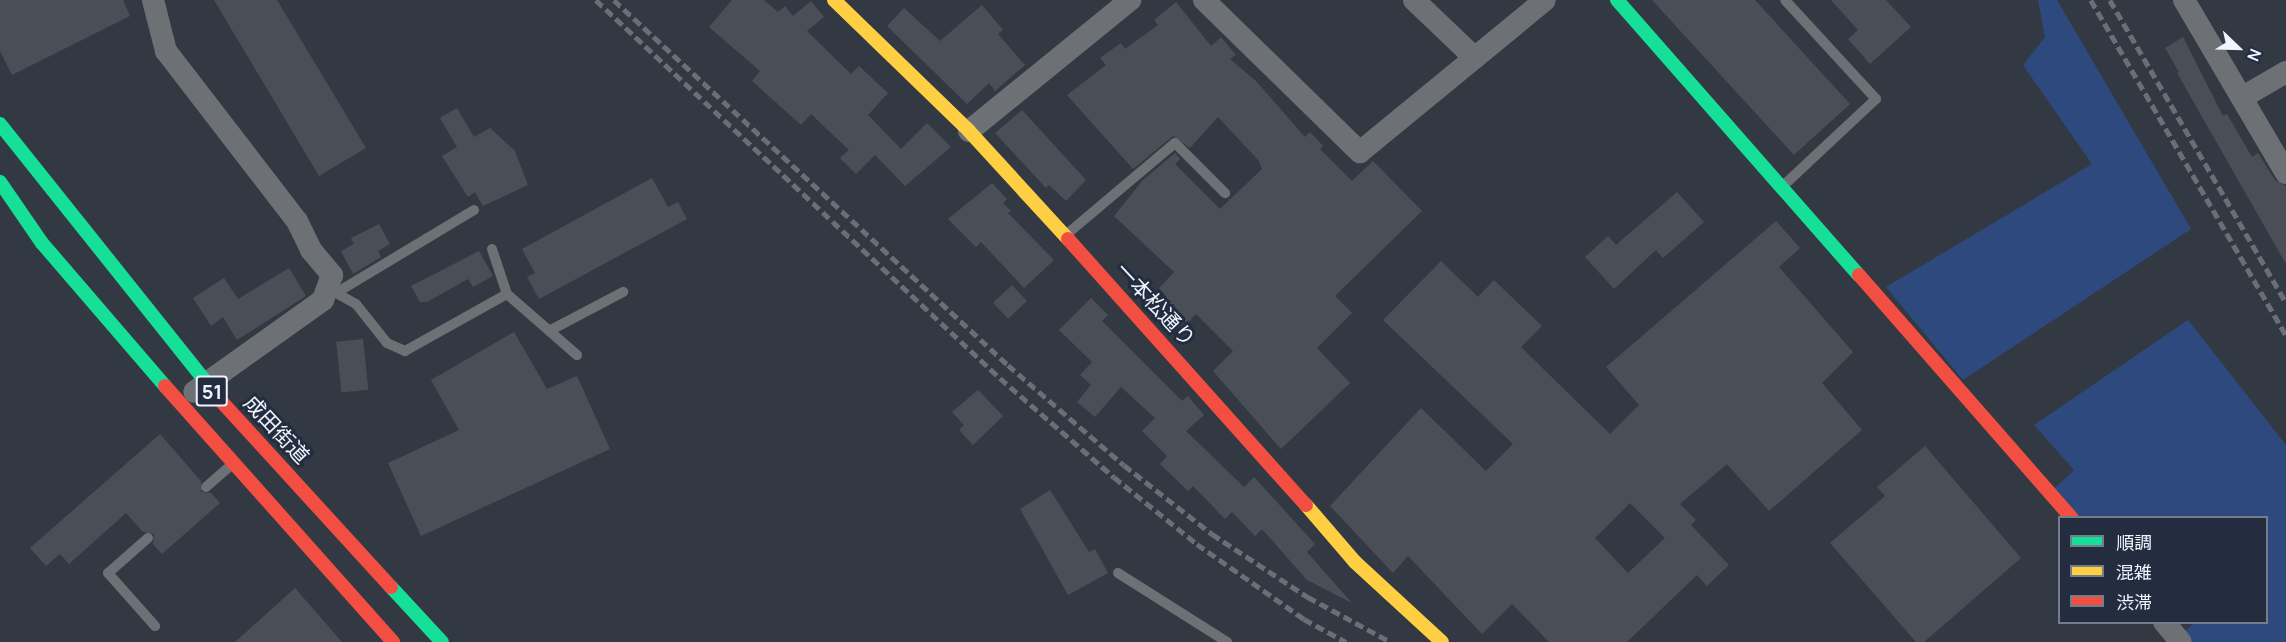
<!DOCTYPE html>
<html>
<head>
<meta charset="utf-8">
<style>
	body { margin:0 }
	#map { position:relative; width:2286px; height:642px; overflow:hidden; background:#333943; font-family:Manrope,"Noto Sans JP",sans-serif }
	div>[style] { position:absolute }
	.green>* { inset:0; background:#2e497e }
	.building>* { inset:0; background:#4a4f57; transform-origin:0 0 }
	.lane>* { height:10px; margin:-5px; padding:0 5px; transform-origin:5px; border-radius:5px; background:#6d7075 }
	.street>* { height:22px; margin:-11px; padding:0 11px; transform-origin:11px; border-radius:11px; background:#6d7075 }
	.fast>* { height:14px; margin:-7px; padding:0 7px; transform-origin:7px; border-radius:7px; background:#16e098 }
	.slow>* { height:14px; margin:-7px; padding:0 7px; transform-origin:7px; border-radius:7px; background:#ffcf43 }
	.jam>* { height:14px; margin:-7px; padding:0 7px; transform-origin:7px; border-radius:7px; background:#f24e42 }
	.rail>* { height:4.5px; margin-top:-2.25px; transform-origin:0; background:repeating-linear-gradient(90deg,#6a6f75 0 9px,transparent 0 13.5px) }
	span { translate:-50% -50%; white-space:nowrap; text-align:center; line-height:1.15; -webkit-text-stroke:6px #232d3f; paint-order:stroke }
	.shield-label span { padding:2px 4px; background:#232d3f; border:2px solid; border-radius:4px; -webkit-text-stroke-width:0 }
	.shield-label { font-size:20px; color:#eff5fe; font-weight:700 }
	.street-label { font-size:21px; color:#eff5fe }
	.legend { position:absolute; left:2058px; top:516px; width:210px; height:108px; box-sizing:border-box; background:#232d3f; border:2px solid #757d8b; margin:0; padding:8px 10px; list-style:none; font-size:18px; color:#eff5fe }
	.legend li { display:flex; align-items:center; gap:12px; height:30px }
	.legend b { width:30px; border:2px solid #757d8b }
	.north { position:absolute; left:2208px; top:18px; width:60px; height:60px; -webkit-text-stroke:4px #232d3f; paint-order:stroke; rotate:113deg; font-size:16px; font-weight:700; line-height:24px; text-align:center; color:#eff5fe }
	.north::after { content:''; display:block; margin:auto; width:21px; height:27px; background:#eff5fe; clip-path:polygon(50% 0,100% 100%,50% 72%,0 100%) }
</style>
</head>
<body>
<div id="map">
	<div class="green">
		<i style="clip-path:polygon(2038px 0,2057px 0,2191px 229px,1963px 380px,1886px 287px,2092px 164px,2023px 65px,2045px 37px)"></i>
		<i style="clip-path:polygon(2188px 320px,2286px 445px,2286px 642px,2189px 642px,2182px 634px,2194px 623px,2266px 622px,2266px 518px,2079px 517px,2054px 489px,2074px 470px,2034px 425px)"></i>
	</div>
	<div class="building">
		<i style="clip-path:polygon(0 0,123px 0,130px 16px,12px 75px,0 51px)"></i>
		<i style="clip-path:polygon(214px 0,277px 0,366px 148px,319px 176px)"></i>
		<i style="clip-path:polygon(732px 0,764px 0,778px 12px,785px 6px,793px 16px,811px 1px,824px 17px,807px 31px,851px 74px,859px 66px,888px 93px,868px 115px,901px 149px,927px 123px,951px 147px,905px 186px,875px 155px,856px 174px,840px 158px,849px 150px,811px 114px,801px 125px,752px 81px,760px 71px,709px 27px)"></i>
		<i style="clip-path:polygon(1652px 0,1755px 0,1850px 104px,1794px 155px)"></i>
		<i style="clip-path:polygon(1831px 0,1886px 0,1911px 27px,1870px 64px,1848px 39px,1858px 30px)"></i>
		<i style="clip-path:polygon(1176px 2px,1211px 46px,1221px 37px,1236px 55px,1230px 59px,1257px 82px,1305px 137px,1310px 132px,1323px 146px,1320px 149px,1352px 181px,1373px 161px,1422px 211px,1335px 296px,1352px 313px,1317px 348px,1350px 383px,1281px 449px,1213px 371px,1233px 351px,1196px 314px,1179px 332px,1148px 300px,1174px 272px,1114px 216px,1143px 180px,1175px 153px,1180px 159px,1175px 164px,1220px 209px,1262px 169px,1259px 161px,1218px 117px,1190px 148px,1173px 136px,1133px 169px,1067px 95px,1106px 65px,1100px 58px,1121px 43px,1125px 49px,1158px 25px,1154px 20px)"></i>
		<i style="clip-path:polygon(982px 5px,1003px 30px,998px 34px,1025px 65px,995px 91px,989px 83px,967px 104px,887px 26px,904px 8px,940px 41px)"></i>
		<i style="clip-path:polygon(2183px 37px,2223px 116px,2227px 114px,2252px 157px,2258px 153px,2275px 180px,2286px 186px,2286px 264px,2177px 73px,2179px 72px,2165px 48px)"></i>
		<i style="clip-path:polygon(457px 108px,474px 137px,490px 128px,515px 151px,528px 185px,483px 206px,475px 192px,468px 197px,442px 156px,457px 147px,440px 118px)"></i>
		<i style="clip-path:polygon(1022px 110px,1086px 180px,1066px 201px,1049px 185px,1046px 188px,995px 133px)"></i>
		<i style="clip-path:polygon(652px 178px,668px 207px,678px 202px,687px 219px,539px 299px,527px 277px,535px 273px,522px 249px)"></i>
		<i style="clip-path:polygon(992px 183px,1007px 199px,1003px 203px,1011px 211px,1008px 213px,1054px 260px,1024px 288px,981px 242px,976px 247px,948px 219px)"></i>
		<i style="clip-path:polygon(1677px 192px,1704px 222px,1663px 258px,1656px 250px,1614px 289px,1585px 257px,1608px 236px,1616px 245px)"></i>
		<i style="clip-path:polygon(evenodd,1776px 221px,1800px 248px,1779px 267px,1853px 352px,1822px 383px,1862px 430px,1769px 511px,1727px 464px,1680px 504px,1696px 520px,1691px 525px,1729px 565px,1707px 586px,1697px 575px,1627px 642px,1549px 642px,1512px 604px,1482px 634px,1408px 556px,1393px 573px,1330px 506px,1421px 408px,1486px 471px,1513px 444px,1383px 320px,1441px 261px,1478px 297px,1494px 280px,1542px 326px,1521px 347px,1610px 434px,1639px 405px,1606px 367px,1776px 221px,1630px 503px,1665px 538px,1628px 573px,1595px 538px,1630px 503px)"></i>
		<i style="clip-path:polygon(379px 224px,390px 244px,378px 251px,381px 257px,353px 274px,341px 251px,354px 244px,351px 238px)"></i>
		<i style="clip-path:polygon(479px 251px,493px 276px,473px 287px,468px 279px,427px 302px,420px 302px,411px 286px)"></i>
		<i style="clip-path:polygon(289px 268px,306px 296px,237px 340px,223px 317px,211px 326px,193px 298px,224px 278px,238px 299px)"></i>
		<i style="left:1012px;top:285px;width:22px;height:26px;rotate:47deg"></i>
		<i style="clip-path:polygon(1091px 298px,1108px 315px,1102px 321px,1182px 401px,1188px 396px,1204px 415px,1186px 431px,1244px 487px,1254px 477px,1315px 544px,1307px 552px,1352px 603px,1307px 580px,1262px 529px,1255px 536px,1232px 512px,1225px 519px,1193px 486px,1188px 491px,1160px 464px,1167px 456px,1142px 431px,1155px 418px,1121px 387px,1095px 417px,1077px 402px,1091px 385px,1080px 375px,1092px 362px,1059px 330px)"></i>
		<i style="clip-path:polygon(514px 332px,547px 389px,577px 376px,610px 449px,421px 536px,388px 463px,459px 430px,431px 380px)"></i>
		<i style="left:363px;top:339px;width:51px;height:27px;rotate:84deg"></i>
		<i style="clip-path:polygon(978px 390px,1003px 416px,973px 445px,959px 430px,964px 425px,952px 412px)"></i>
		<i style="clip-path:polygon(160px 434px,201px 481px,201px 492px,211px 493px,220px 503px,162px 554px,153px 544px,154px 534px,143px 532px,126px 513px,69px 564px,60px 554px,46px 566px,30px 548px)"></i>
		<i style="clip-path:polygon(1925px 446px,2021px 558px,1924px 642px,1916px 642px,1830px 543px,1885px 496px,1877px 487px)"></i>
		<i style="clip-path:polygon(1050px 490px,1089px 552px,1095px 549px,1108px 573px,1068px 595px,1020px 509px)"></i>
		<i style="clip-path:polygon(295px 588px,342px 642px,235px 642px)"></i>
	</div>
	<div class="lane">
		<i style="left:1784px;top:185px;width:126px;rotate:-43.1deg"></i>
		<i style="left:1876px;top:99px;width:134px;rotate:-132.6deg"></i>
		<i style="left:1067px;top:234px;width:141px;rotate:-40.1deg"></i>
		<i style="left:1175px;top:143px;width:71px;rotate:45deg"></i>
		<i style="left:492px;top:249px;width:47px;rotate:71.6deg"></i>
		<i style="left:329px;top:289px;width:31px;rotate:29deg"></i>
		<i style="left:356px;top:304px;width:50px;rotate:51.5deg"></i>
		<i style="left:387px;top:343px;width:20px;rotate:24deg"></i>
		<i style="left:405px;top:351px;width:117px;rotate:-29.2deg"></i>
		<i style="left:507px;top:294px;width:93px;rotate:41.1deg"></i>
		<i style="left:336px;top:293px;width:161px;rotate:-31deg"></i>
		<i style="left:549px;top:331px;width:84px;rotate:-27.8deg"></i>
		<i style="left:206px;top:487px;width:35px;rotate:-41deg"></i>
		<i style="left:148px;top:538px;width:53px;rotate:138.8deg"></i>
		<i style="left:108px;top:573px;width:71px;rotate:48.4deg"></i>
		<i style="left:1118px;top:573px;width:129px;rotate:32.3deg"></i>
	</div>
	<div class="street">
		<i style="left:153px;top:0;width:53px;rotate:75.7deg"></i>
		<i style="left:166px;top:51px;width:215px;rotate:52.4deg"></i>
		<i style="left:297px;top:221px;width:32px;rotate:64deg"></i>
		<i style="left:311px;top:250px;width:33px;rotate:50deg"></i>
		<i style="left:332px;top:275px;width:27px;rotate:110deg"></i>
		<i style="left:323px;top:300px;width:158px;rotate:144.5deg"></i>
		<i style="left:1204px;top:0;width:218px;rotate:44.3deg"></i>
		<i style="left:1360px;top:152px;width:239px;rotate:-39.4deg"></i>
		<i style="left:1414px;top:0;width:84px;rotate:43.6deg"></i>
		<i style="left:2184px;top:0;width:201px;rotate:59.5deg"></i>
		<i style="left:2243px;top:97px;width:50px;rotate:-30.2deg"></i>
		<i style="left:969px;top:131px;width:208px;rotate:-39.1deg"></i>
		<i style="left:2164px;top:622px;width:26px;rotate:50deg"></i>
	</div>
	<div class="fast">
		<i style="left:1617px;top:0;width:366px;rotate:48.7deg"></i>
		<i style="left:0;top:124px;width:354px;rotate:51.4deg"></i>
		<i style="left:0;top:182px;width:74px;rotate:55.5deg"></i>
		<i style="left:42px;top:243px;width:189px;rotate:49.3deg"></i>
		<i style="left:391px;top:587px;width:75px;rotate:47.2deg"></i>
	</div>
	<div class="slow">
		<i style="left:834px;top:0;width:188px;rotate:44.1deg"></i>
		<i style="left:969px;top:131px;width:147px;rotate:47.5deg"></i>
		<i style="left:1306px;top:505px;width:75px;rotate:49.3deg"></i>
		<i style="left:1355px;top:562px;width:118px;rotate:42.6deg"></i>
	</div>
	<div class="jam">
		<i style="left:1068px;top:239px;width:357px;rotate:48.2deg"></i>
		<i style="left:1859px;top:275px;width:323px;rotate:48.8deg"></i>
		<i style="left:165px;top:386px;width:343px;rotate:48.3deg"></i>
		<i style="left:221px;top:401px;width:252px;rotate:47.6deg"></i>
	</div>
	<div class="rail">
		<i style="left:596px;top:0;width:553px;rotate:43.1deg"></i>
		<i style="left:1000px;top:378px;width:151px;rotate:41deg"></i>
		<i style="left:1114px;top:477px;width:107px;rotate:38.9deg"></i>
		<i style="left:1197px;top:544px;width:131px;rotate:35deg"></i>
		<i style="left:1304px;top:619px;width:48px;rotate:28.7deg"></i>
		<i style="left:614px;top:0;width:537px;rotate:42.81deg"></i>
		<i style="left:1008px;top:365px;width:153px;rotate:40.8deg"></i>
		<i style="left:1124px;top:465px;width:112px;rotate:38.1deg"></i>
		<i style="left:1212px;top:534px;width:115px;rotate:33.3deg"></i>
		<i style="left:1308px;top:597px;width:94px;rotate:28.5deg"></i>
		<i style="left:2091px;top:0;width:388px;rotate:59.8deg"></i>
		<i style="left:2110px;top:0;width:350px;rotate:59.8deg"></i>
	</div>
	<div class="shield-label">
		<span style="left:212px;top:391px">51</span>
	</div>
	<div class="street-label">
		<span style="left:1156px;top:304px;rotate:47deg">一本松通り</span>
		<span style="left:277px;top:429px;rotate:47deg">成田街道</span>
	</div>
	<ul class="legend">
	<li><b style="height:8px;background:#16e098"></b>順調</li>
	<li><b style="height:8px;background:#ffcf43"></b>混雑</li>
	<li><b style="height:8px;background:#f24e42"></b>渋滞</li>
	</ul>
	<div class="north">N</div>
</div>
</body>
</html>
